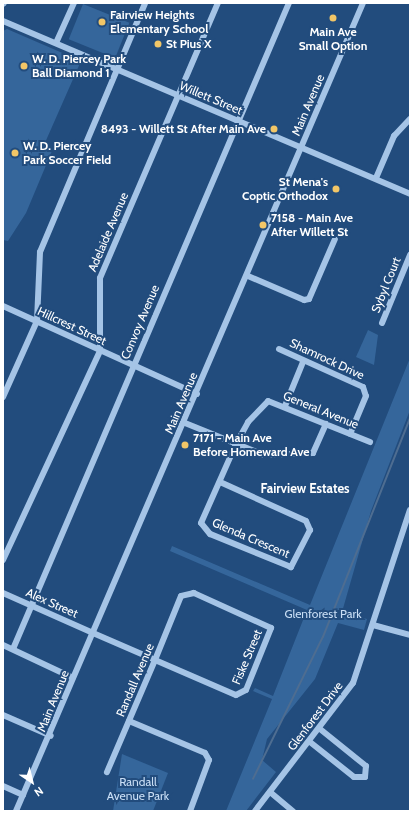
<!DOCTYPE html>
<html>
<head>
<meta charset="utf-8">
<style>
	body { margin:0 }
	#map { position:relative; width:413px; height:814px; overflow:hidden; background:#224c7d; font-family:Cabin,sans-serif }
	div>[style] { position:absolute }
	.green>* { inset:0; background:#35669b; transform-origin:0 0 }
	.stream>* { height:1.5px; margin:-0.75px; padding:0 0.75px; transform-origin:0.75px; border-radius:0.75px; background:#4e6d91 }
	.minor>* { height:6px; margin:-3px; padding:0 3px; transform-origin:3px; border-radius:3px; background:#a5c4e6 }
	.dots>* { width:11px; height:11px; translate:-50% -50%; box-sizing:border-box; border:2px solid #224c7d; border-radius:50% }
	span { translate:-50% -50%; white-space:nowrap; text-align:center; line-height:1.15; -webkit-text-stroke:4px #224c7d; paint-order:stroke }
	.poi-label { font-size:12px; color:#fff; font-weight:700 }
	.left { translate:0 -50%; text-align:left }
	.right { translate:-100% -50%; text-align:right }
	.street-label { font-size:12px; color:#fff }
	.park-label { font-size:12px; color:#c9def5 }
	.neighbourhood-label { font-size:13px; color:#fff; font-weight:700 }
	.frame { position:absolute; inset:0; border:4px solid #fff; pointer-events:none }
	.north { position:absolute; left:12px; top:762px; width:40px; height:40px; -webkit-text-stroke:3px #224c7d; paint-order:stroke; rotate:145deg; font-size:11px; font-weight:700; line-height:16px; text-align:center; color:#fff }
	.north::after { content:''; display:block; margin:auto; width:14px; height:18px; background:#fff; clip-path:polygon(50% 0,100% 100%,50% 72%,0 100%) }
</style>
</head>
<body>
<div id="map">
	<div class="green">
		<i style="left:83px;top:4px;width:50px;height:38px;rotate:22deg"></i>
		<i style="clip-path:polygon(7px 29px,81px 61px,44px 145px,52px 151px,26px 213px,8px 241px,3px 240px,3px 31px)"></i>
		<i style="clip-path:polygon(368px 330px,378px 335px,374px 365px,356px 357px)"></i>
		<i style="clip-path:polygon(410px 358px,410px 410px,371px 511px,342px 612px,367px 619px,364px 630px,338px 623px,315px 679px,267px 739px,262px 760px,276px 772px,246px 811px,226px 811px,272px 699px,253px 691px,255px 688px,273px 696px,307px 610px,170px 551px,172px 546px,310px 605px)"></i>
		<i style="clip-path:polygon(122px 754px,168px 773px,153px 811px,113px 811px)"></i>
	</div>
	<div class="stream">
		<i style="left:253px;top:779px;width:158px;rotate:-63.8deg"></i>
		<i style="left:323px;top:637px;width:236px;rotate:-68.3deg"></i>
	</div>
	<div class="minor">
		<i style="left:3px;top:4px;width:1px;rotate:-45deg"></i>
		<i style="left:3px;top:21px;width:442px;rotate:23deg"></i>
		<i style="left:56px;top:43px;width:44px;rotate:-65.8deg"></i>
		<i style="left:376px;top:178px;width:46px;rotate:-66.8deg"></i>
		<i style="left:394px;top:136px;width:23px;rotate:-47deg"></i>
		<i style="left:248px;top:276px;width:61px;rotate:23.2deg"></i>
		<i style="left:304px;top:300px;width:5px;rotate:-11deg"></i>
		<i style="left:309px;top:299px;width:65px;rotate:-66.6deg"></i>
		<i style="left:3px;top:306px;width:213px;rotate:24.4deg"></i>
		<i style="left:382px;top:323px;width:74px;rotate:-67.6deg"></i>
		<i style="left:279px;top:349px;width:92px;rotate:24.3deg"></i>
		<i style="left:363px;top:387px;width:9px;rotate:72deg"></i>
		<i style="left:366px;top:396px;width:41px;rotate:112.8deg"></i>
		<i style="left:3px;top:397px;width:83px;rotate:-65.9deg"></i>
		<i style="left:37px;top:321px;width:69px;rotate:-87.5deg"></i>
		<i style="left:40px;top:252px;width:270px;rotate:-67.1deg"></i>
		<i style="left:285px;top:406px;width:48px;rotate:-67.8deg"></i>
		<i style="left:185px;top:423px;width:85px;rotate:22.1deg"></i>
		<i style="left:264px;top:455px;width:49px;rotate:-2.3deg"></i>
		<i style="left:313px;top:453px;width:32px;rotate:-66deg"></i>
		<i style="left:220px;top:482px;width:94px;rotate:24.4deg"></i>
		<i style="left:306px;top:521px;width:10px;rotate:66deg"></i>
		<i style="left:310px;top:530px;width:42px;rotate:117.2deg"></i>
		<i style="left:291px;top:567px;width:87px;rotate:-157.8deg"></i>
		<i style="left:210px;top:534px;width:14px;rotate:-129deg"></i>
		<i style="left:201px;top:523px;width:86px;rotate:-66.1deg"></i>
		<i style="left:236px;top:444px;width:25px;rotate:-61deg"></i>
		<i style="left:248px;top:422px;width:29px;rotate:-46deg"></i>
		<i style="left:268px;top:401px;width:110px;rotate:21.9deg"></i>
		<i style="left:3px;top:560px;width:230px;rotate:-65.1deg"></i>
		<i style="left:100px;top:351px;width:73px;rotate:-90deg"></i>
		<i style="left:100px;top:278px;width:299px;rotate:-66.8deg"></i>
		<i style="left:3px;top:593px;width:98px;rotate:24deg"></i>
		<i style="left:93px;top:633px;width:68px;rotate:23.5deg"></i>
		<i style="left:155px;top:660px;width:88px;rotate:23.4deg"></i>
		<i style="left:236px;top:695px;width:11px;rotate:-27deg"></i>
		<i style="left:246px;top:690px;width:67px;rotate:-68deg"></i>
		<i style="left:271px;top:628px;width:85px;rotate:-155.6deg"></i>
		<i style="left:194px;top:593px;width:13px;rotate:167deg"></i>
		<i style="left:181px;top:596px;width:69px;rotate:112.1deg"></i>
		<i style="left:155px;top:660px;width:122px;rotate:113.2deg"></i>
		<i style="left:373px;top:625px;width:38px;rotate:15deg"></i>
		<i style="left:3px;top:645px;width:77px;rotate:25.2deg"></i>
		<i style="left:13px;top:649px;width:702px;rotate:-66.87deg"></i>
		<i style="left:3px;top:715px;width:52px;rotate:23.6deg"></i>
		<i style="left:129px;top:721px;width:82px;rotate:22.8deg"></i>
		<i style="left:205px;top:753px;width:8px;rotate:60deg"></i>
		<i style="left:209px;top:760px;width:54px;rotate:110.4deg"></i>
		<i style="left:310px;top:742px;width:56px;rotate:38.5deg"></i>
		<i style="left:354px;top:777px;width:11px"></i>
		<i style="left:365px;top:777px;width:11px;rotate:-85deg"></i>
		<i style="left:366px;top:766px;width:59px;rotate:-141.2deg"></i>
		<i style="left:3px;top:786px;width:22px;rotate:24deg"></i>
		<i style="left:270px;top:792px;width:30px;rotate:40deg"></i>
		<i style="left:16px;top:811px;width:879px;rotate:-66.76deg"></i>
		<i style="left:255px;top:811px;width:161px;rotate:-52.6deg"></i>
		<i style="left:353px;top:683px;width:182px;rotate:-71.8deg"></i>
	</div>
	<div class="dots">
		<i style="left:333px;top:18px;background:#f2c667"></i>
		<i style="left:102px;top:22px;background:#f2c667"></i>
		<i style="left:158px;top:44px;background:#f2c667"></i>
		<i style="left:24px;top:66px;background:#f2c667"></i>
		<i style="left:274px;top:129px;background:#f2c667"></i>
		<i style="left:15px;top:153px;background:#f2c667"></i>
		<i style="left:336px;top:189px;background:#f2c667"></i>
		<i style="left:263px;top:225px;background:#f2c667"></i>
		<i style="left:185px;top:445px;background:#f2c667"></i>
	</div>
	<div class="poi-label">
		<span class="left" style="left:110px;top:22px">Fairview Heights<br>Elementary School</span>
		<span style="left:333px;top:39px">Main Ave<br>Small Option</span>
		<span class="left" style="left:166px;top:44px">St Pius X</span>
		<span class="left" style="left:32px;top:66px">W. D. Piercey Park<br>Ball Diamond 1</span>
		<span class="right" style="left:266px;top:129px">8493 - Willett St After Main Ave</span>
		<span class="left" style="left:23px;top:153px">W. D. Piercey<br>Park Soccer Field</span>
		<span class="right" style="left:328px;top:189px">St Mena's<br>Coptic Orthodox</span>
		<span class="left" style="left:271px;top:225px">7158 - Main Ave<br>After Willett St</span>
		<span class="left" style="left:193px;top:445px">7171 - Main Ave<br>Before Homeward Ave</span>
	</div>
	<div class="street-label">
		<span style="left:211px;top:98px;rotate:23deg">Willett Street</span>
		<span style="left:308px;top:105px;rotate:-67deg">Main Avenue</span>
		<span style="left:108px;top:232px;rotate:-67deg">Adelaide Avenue</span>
		<span style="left:386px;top:285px;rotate:-68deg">Sybyl Court</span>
		<span style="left:140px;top:322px;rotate:-67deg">Convoy Avenue</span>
		<span style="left:72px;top:326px;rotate:25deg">Hillcrest Street</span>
		<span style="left:327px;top:359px;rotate:25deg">Shamrock Drive</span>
		<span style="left:181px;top:403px;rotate:-67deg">Main Avenue</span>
		<span style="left:321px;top:410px;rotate:22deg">General Avenue</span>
		<span style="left:251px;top:538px;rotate:23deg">Glenda Crescent</span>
		<span style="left:52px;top:603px;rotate:24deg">Alex Street</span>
		<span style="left:247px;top:657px;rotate:-67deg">Fiske Street</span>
		<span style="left:135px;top:680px;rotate:-67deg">Randall Avenue</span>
		<span style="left:53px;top:701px;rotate:-68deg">Main Avenue</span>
		<span style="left:315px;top:716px;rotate:-53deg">Glenforest Drive</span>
	</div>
	<div class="park-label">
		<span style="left:323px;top:614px">Glenforest Park</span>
		<span style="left:138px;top:789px">Randall<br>Avenue Park</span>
	</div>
	<div class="neighbourhood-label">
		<span style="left:305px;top:488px">Fairview Estates</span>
	</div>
	<div class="frame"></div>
	<div class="north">N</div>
</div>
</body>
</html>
